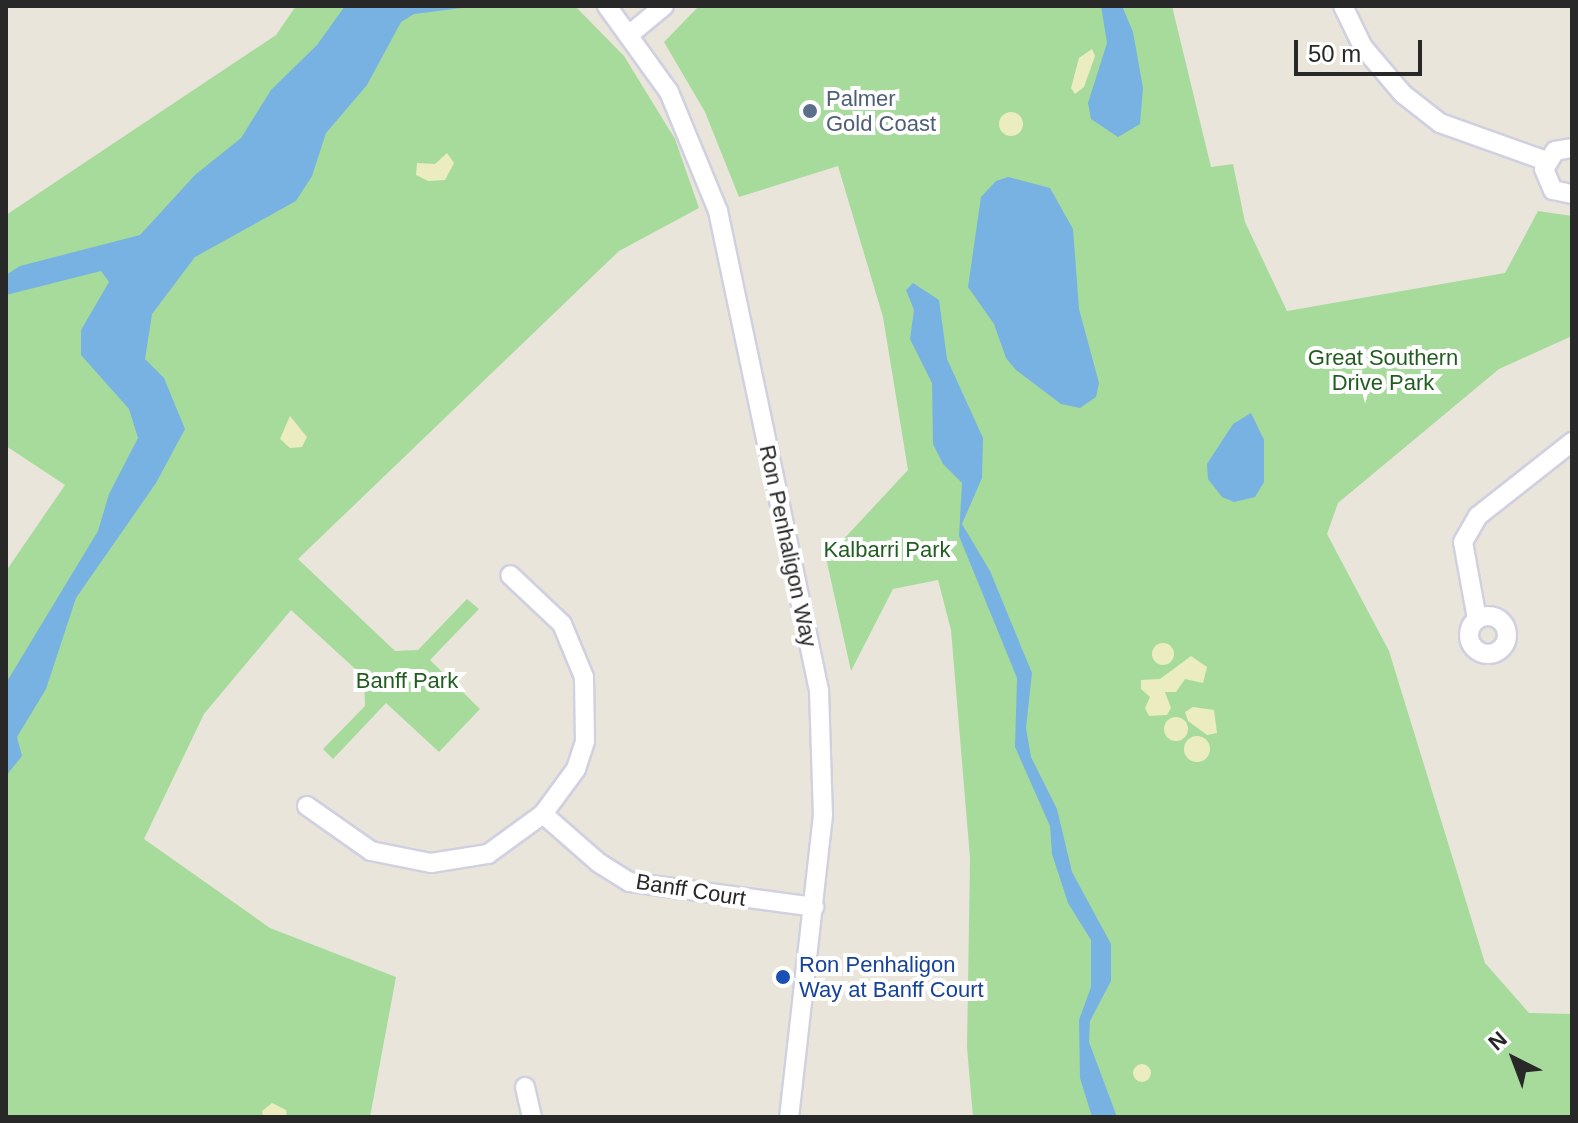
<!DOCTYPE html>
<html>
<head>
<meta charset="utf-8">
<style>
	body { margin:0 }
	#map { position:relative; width:1578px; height:1123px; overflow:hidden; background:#e9e5db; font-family:Arial,sans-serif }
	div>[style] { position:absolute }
	.green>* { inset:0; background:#a6db9c }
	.sand>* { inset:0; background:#ebecc0 }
	.round { border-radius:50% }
	.water>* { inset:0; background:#77b2e2 }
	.roads { filter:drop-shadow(2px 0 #d0d0e0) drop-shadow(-2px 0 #d0d0e0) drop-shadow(0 2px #d0d0e0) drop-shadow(0 -2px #d0d0e0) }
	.minor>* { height:18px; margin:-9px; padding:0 9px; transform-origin:9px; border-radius:9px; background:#fff }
	.minor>.ring { margin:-9px; padding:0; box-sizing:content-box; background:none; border:18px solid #fff; border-radius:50% }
	.dots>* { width:22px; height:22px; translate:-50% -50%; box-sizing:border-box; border:4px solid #fff; border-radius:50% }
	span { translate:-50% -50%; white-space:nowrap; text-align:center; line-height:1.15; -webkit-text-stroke:8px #fff; paint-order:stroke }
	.service-label { font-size:22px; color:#4e5e75 }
	.left { translate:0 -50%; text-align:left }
	.park-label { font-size:22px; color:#225d20 }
	.street-label { font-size:22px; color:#282828 }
	.transit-label { font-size:22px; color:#164399 }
	.frame { position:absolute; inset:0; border:8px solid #282828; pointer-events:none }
	.north { position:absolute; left:1474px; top:1019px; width:80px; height:80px; -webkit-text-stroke:6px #fff; paint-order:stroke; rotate:318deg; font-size:22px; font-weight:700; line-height:32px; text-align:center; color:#282828 }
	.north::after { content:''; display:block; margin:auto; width:28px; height:36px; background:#282828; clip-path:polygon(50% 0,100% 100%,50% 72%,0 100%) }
	.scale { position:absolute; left:1294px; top:40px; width:128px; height:36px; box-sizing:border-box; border:4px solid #282828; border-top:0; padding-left:10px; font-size:24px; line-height:28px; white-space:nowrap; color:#282828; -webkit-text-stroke:6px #fff; paint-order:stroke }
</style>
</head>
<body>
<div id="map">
	<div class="green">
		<i style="clip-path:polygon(296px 6px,575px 6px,624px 56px,675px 139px,699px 208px,619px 251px,298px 559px,395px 651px,418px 650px,467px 599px,479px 609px,430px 660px,480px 709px,439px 752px,386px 703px,333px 759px,323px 749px,365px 706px,364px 677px,291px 610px,204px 714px,144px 839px,270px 928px,396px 977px,370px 1117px,6px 1117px,6px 571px,65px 485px,6px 446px,6px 215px,276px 35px)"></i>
		<i style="clip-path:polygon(699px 6px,1172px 6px,1211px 167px,1233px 164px,1245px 222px,1287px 311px,1505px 273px,1538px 211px,1572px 216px,1572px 336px,1499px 369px,1338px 503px,1327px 534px,1389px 651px,1485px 963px,1529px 1013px,1572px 1014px,1572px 1117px,973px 1117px,967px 1048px,970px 858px,951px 630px,938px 580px,893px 589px,851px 671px,826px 558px,908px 470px,883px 317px,838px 166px,739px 197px,705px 112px,664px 42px)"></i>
	</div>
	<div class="sand">
		<i style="clip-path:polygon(1092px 49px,1095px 56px,1084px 87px,1075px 94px,1071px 88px,1079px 58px)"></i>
		<i class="round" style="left:999px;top:112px;width:24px;height:24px"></i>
		<i style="clip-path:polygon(447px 153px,454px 163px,445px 180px,428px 181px,416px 175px,417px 163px,435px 164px)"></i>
		<i style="clip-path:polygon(290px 416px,307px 437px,302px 447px,290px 448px,280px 439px)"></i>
		<i class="round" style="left:1152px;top:643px;width:22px;height:22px"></i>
		<i style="clip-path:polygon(1191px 656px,1207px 667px,1203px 683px,1185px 679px,1176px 692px,1165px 692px,1171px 708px,1167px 715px,1149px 716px,1145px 708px,1150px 697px,1141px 689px,1141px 680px,1160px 679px)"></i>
		<i style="clip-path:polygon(1193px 707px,1214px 710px,1217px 733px,1207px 735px,1188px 721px,1185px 712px)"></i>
		<i class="round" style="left:1164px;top:717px;width:24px;height:24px"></i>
		<i class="round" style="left:1184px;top:736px;width:26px;height:26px"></i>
		<i class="round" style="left:1133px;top:1064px;width:18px;height:18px"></i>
		<i style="clip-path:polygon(272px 1103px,286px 1110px,287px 1117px,263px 1117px,262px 1111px)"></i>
	</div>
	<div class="water">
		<i style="clip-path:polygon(345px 6px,478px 6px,414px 14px,401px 22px,367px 85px,326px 133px,312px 176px,296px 201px,195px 257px,152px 314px,145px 359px,164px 378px,185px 429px,156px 483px,76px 598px,46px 689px,17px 737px,22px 756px,6px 776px,6px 683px,98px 531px,109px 494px,138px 438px,129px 409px,81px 355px,81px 330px,109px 282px,101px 271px,6px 295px,6px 275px,20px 266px,140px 235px,195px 175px,241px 138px,271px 90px,317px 45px)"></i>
		<i style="clip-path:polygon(1101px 6px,1122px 6px,1133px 32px,1143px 88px,1140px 124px,1118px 137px,1091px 119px,1088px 103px,1107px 43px)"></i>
		<i style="clip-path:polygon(1008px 177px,1050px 188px,1073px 229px,1079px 309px,1099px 383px,1096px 397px,1080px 408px,1061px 404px,1016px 370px,1006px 358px,994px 324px,968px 287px,981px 197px,996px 181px)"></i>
		<i style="clip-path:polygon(913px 283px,939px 300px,947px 359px,983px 438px,982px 478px,962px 524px,990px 571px,1032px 673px,1026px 728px,1031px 757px,1057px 809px,1072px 872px,1111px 944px,1111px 981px,1090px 1021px,1089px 1042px,1117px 1117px,1092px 1117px,1080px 1078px,1079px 1020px,1091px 987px,1091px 940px,1068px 903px,1052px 854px,1050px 826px,1015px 747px,1017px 678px,959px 536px,962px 483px,943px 464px,933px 444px,932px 383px,910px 339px,914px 310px,906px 290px)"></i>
		<i style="clip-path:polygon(1251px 413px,1264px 440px,1264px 482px,1255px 497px,1234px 502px,1222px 497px,1208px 479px,1207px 464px,1233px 424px)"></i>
	</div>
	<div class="roads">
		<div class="minor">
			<i style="left:607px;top:6px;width:106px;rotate:54.2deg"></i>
			<i style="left:669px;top:92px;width:129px;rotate:67.6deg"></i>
			<i style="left:718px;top:211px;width:490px;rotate:78.1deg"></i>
			<i style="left:819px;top:690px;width:125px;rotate:88.2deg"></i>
			<i style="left:823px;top:815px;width:304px;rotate:96.4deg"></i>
			<i style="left:1343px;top:6px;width:46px;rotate:64deg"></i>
			<i style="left:1363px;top:47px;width:62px;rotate:49.6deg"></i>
			<i style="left:1403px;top:94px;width:47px;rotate:38.1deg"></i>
			<i style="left:1440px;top:123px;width:113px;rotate:19.7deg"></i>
			<i style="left:630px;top:34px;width:44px;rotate:-39.5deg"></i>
			<i style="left:1572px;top:148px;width:17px;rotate:170deg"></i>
			<i style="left:1555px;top:151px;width:21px;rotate:121deg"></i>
			<i style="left:1544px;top:169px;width:23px;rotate:67deg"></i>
			<i style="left:1553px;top:190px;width:19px;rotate:12deg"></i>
			<i class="ring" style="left:1469px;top:616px;width:20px;height:20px"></i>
			<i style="left:1477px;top:619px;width:78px;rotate:-100.3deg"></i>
			<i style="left:1463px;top:542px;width:30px;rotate:-60deg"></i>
			<i style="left:1478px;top:516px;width:120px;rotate:-38.2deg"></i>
			<i style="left:307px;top:806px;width:78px;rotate:35.1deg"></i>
			<i style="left:371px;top:851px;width:61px;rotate:11.3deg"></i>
			<i style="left:431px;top:863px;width:58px;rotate:-9deg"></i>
			<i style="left:488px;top:854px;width:68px;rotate:-36deg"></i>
			<i style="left:543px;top:814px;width:56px;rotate:-53.7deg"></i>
			<i style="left:576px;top:769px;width:29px;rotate:-72deg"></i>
			<i style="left:585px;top:741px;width:64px;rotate:-90.9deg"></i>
			<i style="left:584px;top:677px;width:57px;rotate:-112.5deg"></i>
			<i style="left:562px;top:624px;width:71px;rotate:-136.7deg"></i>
			<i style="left:543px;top:814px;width:74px;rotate:41.2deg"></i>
			<i style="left:599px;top:863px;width:36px;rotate:32deg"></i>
			<i style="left:630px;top:882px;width:186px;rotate:7.7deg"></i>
			<i style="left:525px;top:1087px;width:31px;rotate:77deg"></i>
		</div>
	</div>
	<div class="dots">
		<i style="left:810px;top:111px;background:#5c6f8a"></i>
		<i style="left:783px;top:977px;background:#1a4fb4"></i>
	</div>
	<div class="service-label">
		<span class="left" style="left:826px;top:111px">Palmer<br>Gold Coast</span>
	</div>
	<div class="park-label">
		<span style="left:1383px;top:370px">Great Southern<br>Drive Park</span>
		<span style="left:887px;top:550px">Kalbarri Park</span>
		<span style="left:407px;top:681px">Banff Park</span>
	</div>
	<div class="street-label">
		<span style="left:788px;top:546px;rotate:78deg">Ron Penhaligon Way</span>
		<span style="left:691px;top:890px;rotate:9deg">Banff Court</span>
	</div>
	<div class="transit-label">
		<span class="left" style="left:799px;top:977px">Ron Penhaligon<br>Way at Banff Court</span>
	</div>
	<div class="frame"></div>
	<div class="north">N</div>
	<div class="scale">50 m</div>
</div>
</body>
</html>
